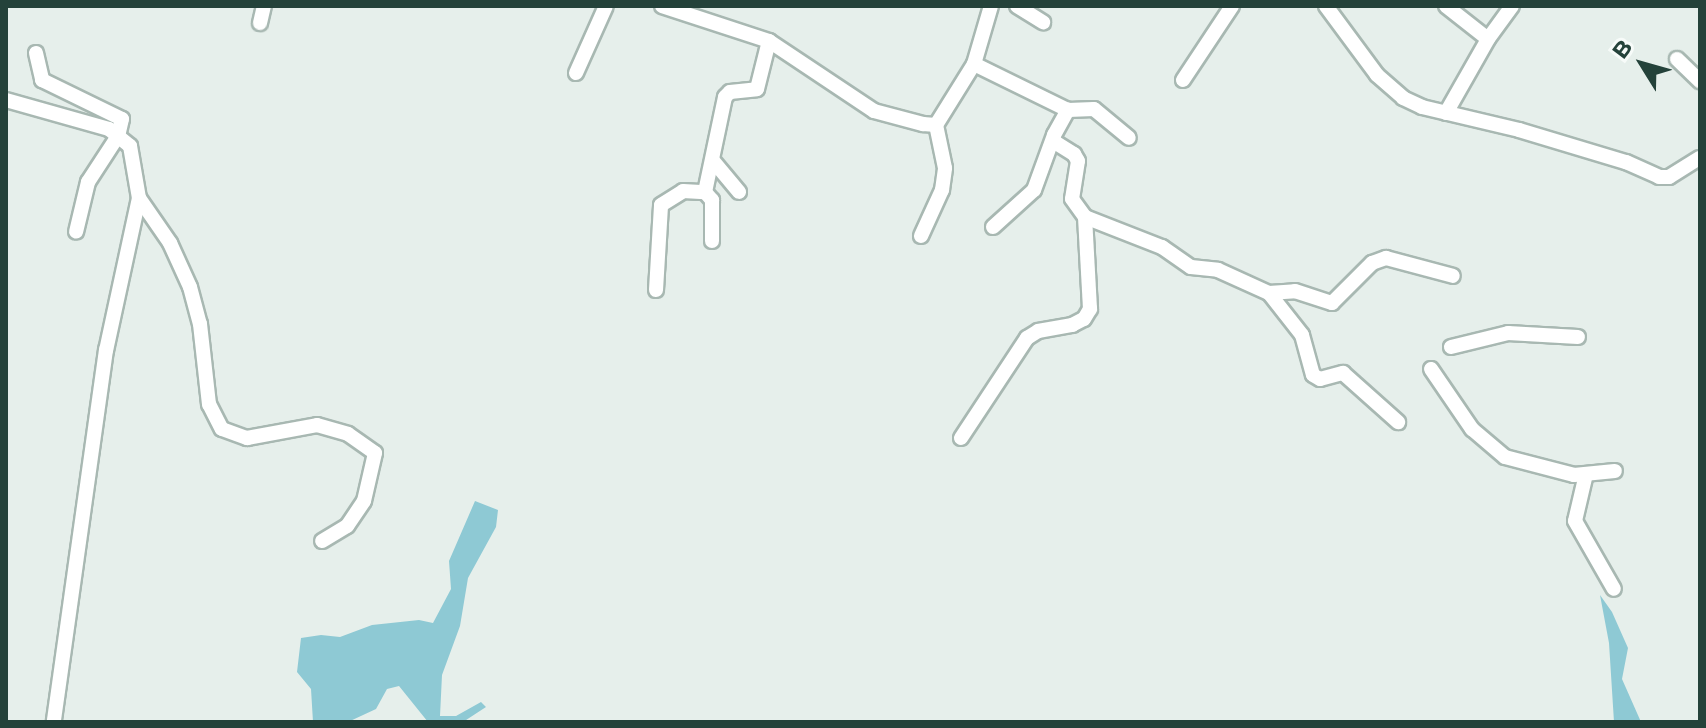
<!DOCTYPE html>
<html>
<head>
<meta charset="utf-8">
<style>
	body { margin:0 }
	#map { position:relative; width:1706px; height:728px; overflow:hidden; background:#e6efeb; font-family:Montserrat,sans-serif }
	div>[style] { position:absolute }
	.water>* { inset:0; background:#8ec9d4 }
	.roads { filter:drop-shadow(2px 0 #a8b8b2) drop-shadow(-2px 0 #a8b8b2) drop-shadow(0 2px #a8b8b2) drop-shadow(0 -2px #a8b8b2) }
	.minor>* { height:14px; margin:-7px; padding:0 7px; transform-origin:7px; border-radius:7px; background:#fff }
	span { translate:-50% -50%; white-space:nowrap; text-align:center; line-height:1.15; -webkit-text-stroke:8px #f7fbf9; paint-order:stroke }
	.frame { position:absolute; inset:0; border:8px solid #24423a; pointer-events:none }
	.north { position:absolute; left:1602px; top:24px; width:80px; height:80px; -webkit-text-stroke:6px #f7fbf9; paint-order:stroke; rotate:307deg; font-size:22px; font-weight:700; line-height:32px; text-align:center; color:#24423a }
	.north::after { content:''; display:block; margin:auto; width:28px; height:36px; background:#24423a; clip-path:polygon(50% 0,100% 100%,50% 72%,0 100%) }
</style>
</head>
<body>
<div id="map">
	<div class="water">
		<i style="clip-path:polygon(475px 501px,498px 510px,496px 527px,468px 578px,460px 626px,442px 675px,440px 716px,456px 716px,481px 702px,486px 707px,463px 722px,428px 722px,399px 686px,387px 689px,376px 709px,348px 722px,313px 722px,311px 689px,297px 672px,301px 638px,321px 635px,340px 637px,372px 625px,419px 620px,433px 623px,451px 589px,449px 561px)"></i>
		<i style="clip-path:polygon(1600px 595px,1612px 612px,1628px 648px,1622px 679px,1641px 722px,1614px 722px,1609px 643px)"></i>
	</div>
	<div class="roads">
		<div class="minor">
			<i style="left:662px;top:6px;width:113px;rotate:18.1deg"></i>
			<i style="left:769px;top:41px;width:126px;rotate:33.7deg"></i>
			<i style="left:874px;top:111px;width:51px;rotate:14.9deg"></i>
			<i style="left:923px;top:124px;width:13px;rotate:4deg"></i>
			<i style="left:1017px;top:6px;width:31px;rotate:32deg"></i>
			<i style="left:1326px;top:6px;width:86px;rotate:53.5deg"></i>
			<i style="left:1377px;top:75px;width:35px;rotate:41deg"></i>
			<i style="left:1403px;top:98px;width:21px;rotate:25deg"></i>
			<i style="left:1422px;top:107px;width:100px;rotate:13.3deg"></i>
			<i style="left:1519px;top:130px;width:112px;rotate:16.7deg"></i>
			<i style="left:1626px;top:162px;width:36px;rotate:24deg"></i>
			<i style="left:1659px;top:177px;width:10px"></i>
			<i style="left:1669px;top:177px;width:36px;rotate:-32deg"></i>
			<i style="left:1446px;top:6px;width:53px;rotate:38.2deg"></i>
			<i style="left:260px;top:23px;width:17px;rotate:-77deg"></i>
			<i style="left:36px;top:53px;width:28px;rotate:77deg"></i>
			<i style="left:42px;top:80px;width:89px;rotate:26deg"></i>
			<i style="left:122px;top:119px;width:17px;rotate:103deg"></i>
			<i style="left:118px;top:136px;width:55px;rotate:123.1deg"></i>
			<i style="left:88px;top:182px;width:51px;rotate:103.5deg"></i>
			<i style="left:1677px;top:59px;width:32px;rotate:44deg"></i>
			<i style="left:974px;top:64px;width:105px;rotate:26.1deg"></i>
			<i style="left:1068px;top:110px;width:26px;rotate:-2deg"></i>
			<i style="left:1094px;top:109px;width:45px;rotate:39.6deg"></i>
			<i style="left:576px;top:73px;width:73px;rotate:-65.9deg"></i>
			<i style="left:1183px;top:80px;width:89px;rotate:-56.5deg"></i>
			<i style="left:6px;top:100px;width:107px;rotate:15.7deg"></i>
			<i style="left:109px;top:129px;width:27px;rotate:39deg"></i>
			<i style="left:130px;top:146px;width:53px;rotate:80.2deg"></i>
			<i style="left:139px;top:198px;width:156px;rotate:102.2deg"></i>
			<i style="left:106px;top:350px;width:376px;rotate:98deg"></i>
			<i style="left:1446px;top:113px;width:85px;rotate:-60.4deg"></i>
			<i style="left:1488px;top:39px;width:41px;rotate:-54deg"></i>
			<i style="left:1053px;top:141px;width:25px;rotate:32deg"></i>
			<i style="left:1074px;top:154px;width:8px;rotate:60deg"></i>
			<i style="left:1078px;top:161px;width:38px;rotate:99deg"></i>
			<i style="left:1072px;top:199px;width:22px;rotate:54deg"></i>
			<i style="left:1085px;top:217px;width:83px;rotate:21.3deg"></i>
			<i style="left:1162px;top:247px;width:35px;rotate:35deg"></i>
			<i style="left:1191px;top:267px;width:27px;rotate:6deg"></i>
			<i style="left:1218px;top:270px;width:56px;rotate:24.3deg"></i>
			<i style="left:1269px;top:293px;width:53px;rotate:51.8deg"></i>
			<i style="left:1302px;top:335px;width:41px;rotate:74.6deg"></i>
			<i style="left:1313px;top:375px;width:8px;rotate:30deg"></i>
			<i style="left:1320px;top:379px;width:24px;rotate:-15deg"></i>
			<i style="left:1343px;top:373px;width:74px;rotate:41.7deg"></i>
			<i style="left:714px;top:162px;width:39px;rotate:50deg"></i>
			<i style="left:705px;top:192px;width:11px;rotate:49deg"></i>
			<i style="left:712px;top:200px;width:41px;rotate:90deg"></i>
			<i style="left:139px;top:198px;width:55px;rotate:55.4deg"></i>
			<i style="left:170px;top:243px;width:48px;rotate:65.6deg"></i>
			<i style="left:190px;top:287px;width:38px;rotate:75deg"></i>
			<i style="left:200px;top:324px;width:81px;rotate:83.6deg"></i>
			<i style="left:209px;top:404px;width:28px;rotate:63deg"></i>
			<i style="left:222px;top:429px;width:27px;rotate:20deg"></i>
			<i style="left:247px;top:438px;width:71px;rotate:-10.5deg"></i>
			<i style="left:317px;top:425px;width:32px;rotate:16deg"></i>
			<i style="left:348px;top:434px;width:33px;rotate:35deg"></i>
			<i style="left:375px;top:453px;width:49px;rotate:102.9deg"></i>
			<i style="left:364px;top:501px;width:30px;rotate:124deg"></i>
			<i style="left:347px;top:526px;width:29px;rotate:149deg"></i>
			<i style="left:993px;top:227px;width:55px;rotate:-42.1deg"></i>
			<i style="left:1034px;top:190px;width:59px;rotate:-70deg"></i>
			<i style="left:1054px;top:135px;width:29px;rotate:-61deg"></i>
			<i style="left:921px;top:236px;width:51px;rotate:-65.5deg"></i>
			<i style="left:942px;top:190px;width:22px;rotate:-82deg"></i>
			<i style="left:945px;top:168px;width:44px;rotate:-101.8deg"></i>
			<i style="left:936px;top:125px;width:72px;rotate:-58.1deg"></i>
			<i style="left:974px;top:64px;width:60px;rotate:-73.7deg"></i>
			<i style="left:656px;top:290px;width:85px;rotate:-86.6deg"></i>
			<i style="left:661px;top:205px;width:26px;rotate:-32deg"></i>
			<i style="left:683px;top:191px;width:22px;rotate:3deg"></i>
			<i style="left:705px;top:192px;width:97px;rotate:-78.1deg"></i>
			<i style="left:725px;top:97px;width:7px;rotate:-45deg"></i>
			<i style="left:730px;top:92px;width:27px;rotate:-6deg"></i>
			<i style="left:757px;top:89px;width:49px;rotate:-76deg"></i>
			<i style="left:1269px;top:293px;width:26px;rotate:-4deg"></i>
			<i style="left:1295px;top:291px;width:39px;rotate:18deg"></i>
			<i style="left:1332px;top:303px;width:57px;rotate:-45deg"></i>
			<i style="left:1372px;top:263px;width:15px;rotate:-20deg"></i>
			<i style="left:1386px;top:258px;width:69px;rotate:15deg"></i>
			<i style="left:1451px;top:347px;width:59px;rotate:-13.8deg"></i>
			<i style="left:1508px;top:333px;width:70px;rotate:3.3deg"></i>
			<i style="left:1431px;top:369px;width:73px;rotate:55.7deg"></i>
			<i style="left:1472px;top:429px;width:43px;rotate:40.3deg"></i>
			<i style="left:1505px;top:457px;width:71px;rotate:14.6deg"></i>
			<i style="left:1574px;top:475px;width:41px;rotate:-5.6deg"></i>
			<i style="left:961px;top:438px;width:120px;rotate:-56.6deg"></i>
			<i style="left:1027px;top:338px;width:13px;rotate:-32deg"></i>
			<i style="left:1038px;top:331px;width:35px;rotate:-10deg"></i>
			<i style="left:1072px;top:325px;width:13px;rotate:-27deg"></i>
			<i style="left:1084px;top:319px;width:12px;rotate:-59deg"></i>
			<i style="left:1090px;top:309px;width:92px;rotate:-93.1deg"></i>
			<i style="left:1586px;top:474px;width:48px;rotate:103.2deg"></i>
			<i style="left:1575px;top:521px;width:78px;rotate:60.2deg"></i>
		</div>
	</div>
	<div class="frame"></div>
	<div class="north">B</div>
</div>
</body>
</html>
